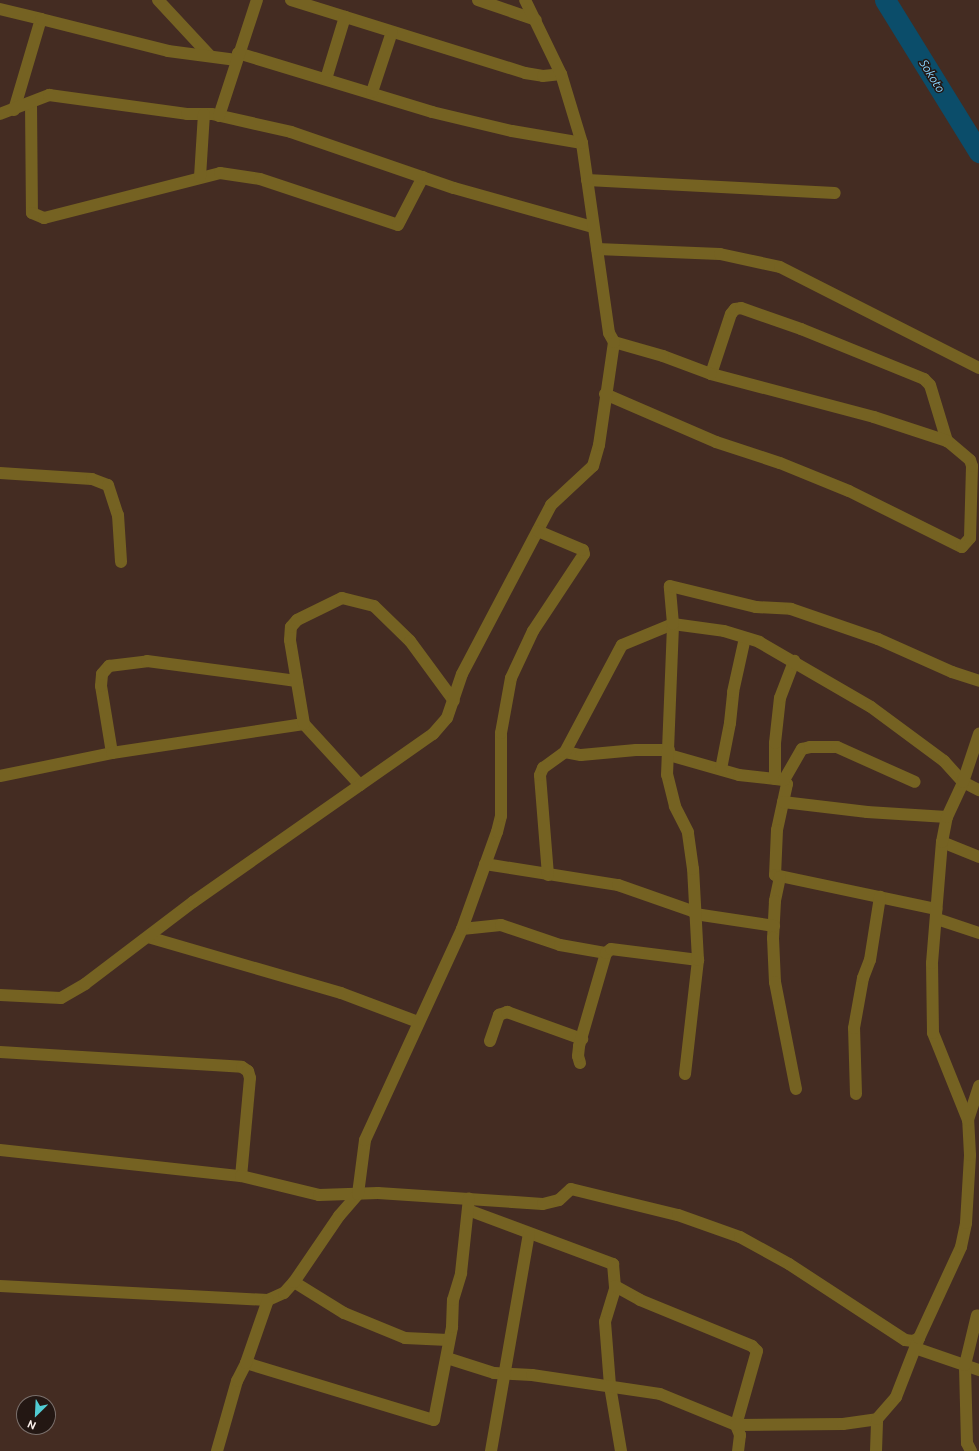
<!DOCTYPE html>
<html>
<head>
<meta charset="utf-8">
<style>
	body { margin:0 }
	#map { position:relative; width:979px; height:1451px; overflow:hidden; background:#442c22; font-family:Ubuntu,sans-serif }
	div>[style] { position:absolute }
	.river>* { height:21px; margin:-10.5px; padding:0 10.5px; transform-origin:10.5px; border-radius:10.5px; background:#0b4d6a }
	.street>* { height:12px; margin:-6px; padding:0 6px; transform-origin:6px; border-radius:6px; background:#756222 }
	span { translate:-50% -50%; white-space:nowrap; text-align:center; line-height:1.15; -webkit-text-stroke:3px #231713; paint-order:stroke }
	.water-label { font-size:12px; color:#87d3fd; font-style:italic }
	.north { position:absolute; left:16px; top:1395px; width:40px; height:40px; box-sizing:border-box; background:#231713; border:1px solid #7a6f6b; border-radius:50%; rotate:204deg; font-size:11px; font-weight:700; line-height:16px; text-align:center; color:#fdf3ef }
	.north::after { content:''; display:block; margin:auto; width:14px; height:18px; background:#51ccd3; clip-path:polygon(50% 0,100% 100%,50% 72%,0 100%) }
</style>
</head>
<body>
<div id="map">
	<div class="river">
		<i style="left:885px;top:0;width:179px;rotate:58.3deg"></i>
	</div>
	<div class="street">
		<i style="left:158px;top:0;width:76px;rotate:47.1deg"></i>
		<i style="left:291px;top:0;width:245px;rotate:17.3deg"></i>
		<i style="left:525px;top:73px;width:18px;rotate:9deg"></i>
		<i style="left:543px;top:76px;width:18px;rotate:-6deg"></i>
		<i style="left:478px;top:0;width:61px;rotate:19deg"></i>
		<i style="left:0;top:9px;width:42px;rotate:13.7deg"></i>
		<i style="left:238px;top:53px;width:203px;rotate:16.9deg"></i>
		<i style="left:432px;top:112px;width:82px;rotate:13.4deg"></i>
		<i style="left:512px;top:131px;width:71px;rotate:9.7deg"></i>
		<i style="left:326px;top:79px;width:65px;rotate:-73deg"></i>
		<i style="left:372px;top:92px;width:63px;rotate:-71.6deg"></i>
		<i style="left:31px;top:103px;width:110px;rotate:89.5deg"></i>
		<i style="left:32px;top:213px;width:13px;rotate:23deg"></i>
		<i style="left:44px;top:218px;width:182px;rotate:-14.3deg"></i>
		<i style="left:220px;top:173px;width:40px;rotate:8.5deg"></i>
		<i style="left:260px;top:179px;width:145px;rotate:18.4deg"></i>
		<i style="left:398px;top:225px;width:54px;rotate:-62.5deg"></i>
		<i style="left:14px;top:110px;width:95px;rotate:-73.5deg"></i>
		<i style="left:41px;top:19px;width:131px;rotate:14.1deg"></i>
		<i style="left:168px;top:51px;width:69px;rotate:7.5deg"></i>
		<i style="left:0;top:114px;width:53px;rotate:-21.2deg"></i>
		<i style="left:49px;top:95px;width:139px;rotate:7.8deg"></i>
		<i style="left:187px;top:114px;width:25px"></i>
		<i style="left:212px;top:114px;width:81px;rotate:12.8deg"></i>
		<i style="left:291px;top:132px;width:172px;rotate:19deg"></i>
		<i style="left:454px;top:188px;width:144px;rotate:15.7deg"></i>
		<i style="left:219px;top:116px;width:122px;rotate:-71.9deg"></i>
		<i style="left:200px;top:177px;width:63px;rotate:-86.4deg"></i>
		<i style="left:587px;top:180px;width:248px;rotate:3deg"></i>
		<i style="left:597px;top:249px;width:123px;rotate:2.3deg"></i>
		<i style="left:720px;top:254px;width:61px;rotate:12.2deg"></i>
		<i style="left:780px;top:267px;width:223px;rotate:26.9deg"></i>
		<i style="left:711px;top:374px;width:63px;rotate:-71.6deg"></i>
		<i style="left:731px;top:314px;width:6px;rotate:-51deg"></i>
		<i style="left:735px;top:309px;width:6px;rotate:-9deg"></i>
		<i style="left:741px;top:308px;width:64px;rotate:19.3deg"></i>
		<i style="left:801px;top:329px;width:133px;rotate:22.1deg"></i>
		<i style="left:924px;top:379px;width:8px;rotate:45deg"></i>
		<i style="left:930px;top:385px;width:59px;rotate:73.1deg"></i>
		<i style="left:605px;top:394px;width:121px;rotate:23.4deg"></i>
		<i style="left:716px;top:442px;width:67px;rotate:18.2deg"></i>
		<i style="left:780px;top:463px;width:74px;rotate:22.1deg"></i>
		<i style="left:849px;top:491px;width:126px;rotate:26.4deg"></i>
		<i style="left:962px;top:547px;width:12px;rotate:-48deg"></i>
		<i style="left:970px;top:538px;width:72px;rotate:-88.4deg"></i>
		<i style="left:972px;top:466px;width:6px;rotate:-108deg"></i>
		<i style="left:970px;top:460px;width:30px;rotate:-140deg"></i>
		<i style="left:947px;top:441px;width:77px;rotate:-161.8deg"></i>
		<i style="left:874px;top:417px;width:169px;rotate:-165.2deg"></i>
		<i style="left:711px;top:374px;width:51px;rotate:-159.4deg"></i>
		<i style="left:663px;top:356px;width:51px;rotate:-164.1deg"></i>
		<i style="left:0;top:473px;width:92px;rotate:3.7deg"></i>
		<i style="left:92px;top:479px;width:17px;rotate:21deg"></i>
		<i style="left:108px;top:485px;width:32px;rotate:72deg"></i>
		<i style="left:118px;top:515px;width:47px;rotate:86.3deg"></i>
		<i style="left:565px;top:752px;width:16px;rotate:11deg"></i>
		<i style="left:581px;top:755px;width:55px;rotate:-5.2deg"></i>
		<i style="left:636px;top:750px;width:33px"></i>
		<i style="left:112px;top:753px;width:68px;rotate:-99.3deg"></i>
		<i style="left:101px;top:686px;width:12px;rotate:-85deg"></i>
		<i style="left:102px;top:674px;width:11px;rotate:-49deg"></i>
		<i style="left:109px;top:666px;width:38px;rotate:-7deg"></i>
		<i style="left:147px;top:661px;width:151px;rotate:7.6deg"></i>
		<i style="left:669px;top:755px;width:73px;rotate:15.9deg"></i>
		<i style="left:739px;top:775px;width:45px;rotate:6.3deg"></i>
		<i style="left:784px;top:780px;width:5px;rotate:53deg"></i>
		<i style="left:787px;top:784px;width:47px;rotate:102.3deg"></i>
		<i style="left:777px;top:830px;width:45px;rotate:92.5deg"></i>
		<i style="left:775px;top:875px;width:165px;rotate:11.9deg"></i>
		<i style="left:721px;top:769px;width:47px;rotate:-78.9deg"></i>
		<i style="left:730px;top:723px;width:31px;rotate:-84deg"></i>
		<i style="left:733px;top:692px;width:55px;rotate:-77.5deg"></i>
		<i style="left:0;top:776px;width:114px;rotate:-11.6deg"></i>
		<i style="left:112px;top:753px;width:194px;rotate:-8.6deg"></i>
		<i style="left:775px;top:779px;width:36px;rotate:-90deg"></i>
		<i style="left:775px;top:743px;width:45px;rotate:-83.7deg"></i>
		<i style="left:780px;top:698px;width:40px;rotate:-69deg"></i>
		<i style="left:784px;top:780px;width:36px;rotate:-60deg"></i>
		<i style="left:802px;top:749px;width:8px;rotate:-14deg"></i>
		<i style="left:810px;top:747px;width:27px"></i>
		<i style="left:837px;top:747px;width:85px;rotate:24.2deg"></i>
		<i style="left:360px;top:785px;width:83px;rotate:-132.6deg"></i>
		<i style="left:304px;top:724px;width:85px;rotate:-99.5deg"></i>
		<i style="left:290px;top:640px;width:13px;rotate:-86deg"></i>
		<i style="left:291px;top:627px;width:9px;rotate:-49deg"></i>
		<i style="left:297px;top:620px;width:50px;rotate:-26.1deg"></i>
		<i style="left:342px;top:598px;width:33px;rotate:14deg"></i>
		<i style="left:374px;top:606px;width:50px;rotate:44.2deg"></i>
		<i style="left:410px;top:641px;width:74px;rotate:53.7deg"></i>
		<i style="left:783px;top:802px;width:85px;rotate:6.8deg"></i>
		<i style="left:867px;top:812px;width:80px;rotate:3.6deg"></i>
		<i style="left:942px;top:842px;width:40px;rotate:22deg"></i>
		<i style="left:485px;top:864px;width:135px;rotate:9deg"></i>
		<i style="left:618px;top:885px;width:82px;rotate:19.3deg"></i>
		<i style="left:548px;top:875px;width:100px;rotate:-94.6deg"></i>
		<i style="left:540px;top:775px;width:8px;rotate:-67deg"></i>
		<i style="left:543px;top:768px;width:27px;rotate:-36deg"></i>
		<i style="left:565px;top:752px;width:121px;rotate:-62deg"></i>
		<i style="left:622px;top:645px;width:55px;rotate:-22.4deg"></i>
		<i style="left:673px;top:624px;width:51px;rotate:7.8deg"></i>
		<i style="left:724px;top:631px;width:37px;rotate:17deg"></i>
		<i style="left:759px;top:642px;width:129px;rotate:30.1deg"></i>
		<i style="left:871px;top:707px;width:91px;rotate:36.5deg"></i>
		<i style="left:944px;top:761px;width:28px;rotate:48deg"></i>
		<i style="left:963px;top:782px;width:18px;rotate:27deg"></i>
		<i style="left:780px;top:877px;width:25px;rotate:102deg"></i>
		<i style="left:775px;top:901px;width:37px;rotate:93deg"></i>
		<i style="left:773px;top:938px;width:44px;rotate:87.4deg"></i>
		<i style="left:775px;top:982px;width:109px;rotate:78.9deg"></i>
		<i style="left:695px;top:914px;width:80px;rotate:8.6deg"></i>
		<i style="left:937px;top:919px;width:44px;rotate:18.4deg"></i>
		<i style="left:462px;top:929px;width:39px;rotate:-6deg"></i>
		<i style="left:501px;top:925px;width:62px;rotate:18.7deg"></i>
		<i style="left:560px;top:945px;width:47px;rotate:9.9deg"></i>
		<i style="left:148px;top:937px;width:201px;rotate:16.2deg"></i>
		<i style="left:341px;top:993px;width:82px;rotate:20.6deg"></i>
		<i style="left:0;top:995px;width:61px;rotate:2.8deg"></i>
		<i style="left:61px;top:998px;width:28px;rotate:-30deg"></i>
		<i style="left:85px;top:984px;width:136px;rotate:-37.2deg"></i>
		<i style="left:193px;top:902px;width:293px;rotate:-35deg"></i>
		<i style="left:433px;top:734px;width:21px;rotate:-49deg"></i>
		<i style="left:447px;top:718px;width:46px;rotate:-71.2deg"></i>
		<i style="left:462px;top:674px;width:191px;rotate:-62.2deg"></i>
		<i style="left:551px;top:505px;width:57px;rotate:-42.9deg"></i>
		<i style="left:593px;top:466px;width:22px;rotate:-74deg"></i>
		<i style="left:599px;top:445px;width:104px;rotate:-81.7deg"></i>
		<i style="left:614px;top:342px;width:10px;rotate:-119deg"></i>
		<i style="left:609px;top:333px;width:192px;rotate:-98.1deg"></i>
		<i style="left:582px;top:143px;width:72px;rotate:-106.9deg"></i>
		<i style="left:561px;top:74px;width:82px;rotate:-115.9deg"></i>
		<i style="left:490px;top:1041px;width:28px;rotate:-71deg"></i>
		<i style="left:499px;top:1015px;width:9px;rotate:-21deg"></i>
		<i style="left:507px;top:1012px;width:80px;rotate:19.8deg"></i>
		<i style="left:0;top:1052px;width:242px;rotate:3.5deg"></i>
		<i style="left:242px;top:1067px;width:7px;rotate:34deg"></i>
		<i style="left:248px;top:1071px;width:7px;rotate:74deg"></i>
		<i style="left:250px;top:1078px;width:98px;rotate:95.2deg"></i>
		<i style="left:580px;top:1063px;width:7px;rotate:-106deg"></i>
		<i style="left:578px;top:1056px;width:10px;rotate:-84deg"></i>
		<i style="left:579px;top:1046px;width:97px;rotate:-73.8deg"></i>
		<i style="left:606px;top:953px;width:6px;rotate:-39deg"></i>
		<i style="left:611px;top:949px;width:88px;rotate:7.2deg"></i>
		<i style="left:685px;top:1074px;width:115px;rotate:-83.5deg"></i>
		<i style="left:698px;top:960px;width:91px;rotate:-93.1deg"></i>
		<i style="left:693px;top:869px;width:37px;rotate:-98deg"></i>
		<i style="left:688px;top:832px;width:29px;rotate:-117deg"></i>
		<i style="left:675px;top:806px;width:32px;rotate:-104deg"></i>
		<i style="left:667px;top:775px;width:151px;rotate:-87.7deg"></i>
		<i style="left:673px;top:624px;width:38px;rotate:-95deg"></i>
		<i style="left:670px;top:586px;width:89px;rotate:13.7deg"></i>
		<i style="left:756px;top:607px;width:35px;rotate:3deg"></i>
		<i style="left:791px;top:609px;width:92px;rotate:19deg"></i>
		<i style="left:878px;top:639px;width:81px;rotate:24deg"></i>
		<i style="left:952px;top:672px;width:28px;rotate:18deg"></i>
		<i style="left:856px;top:1094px;width:66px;rotate:-91.7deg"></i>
		<i style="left:854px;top:1028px;width:51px;rotate:-79.8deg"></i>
		<i style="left:863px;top:978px;width:19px;rotate:-69deg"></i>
		<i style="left:870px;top:960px;width:64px;rotate:-81deg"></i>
		<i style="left:968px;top:1120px;width:36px;rotate:-72deg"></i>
		<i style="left:0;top:1150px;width:242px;rotate:6.2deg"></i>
		<i style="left:241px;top:1176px;width:80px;rotate:13.7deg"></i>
		<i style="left:319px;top:1195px;width:59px;rotate:-1.9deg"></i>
		<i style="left:378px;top:1193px;width:165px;rotate:3.8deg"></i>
		<i style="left:543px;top:1204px;width:16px;rotate:-14deg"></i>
		<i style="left:559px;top:1200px;width:16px;rotate:-43deg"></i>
		<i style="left:571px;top:1189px;width:110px;rotate:13.7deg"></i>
		<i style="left:678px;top:1215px;width:66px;rotate:19.5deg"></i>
		<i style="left:740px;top:1237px;width:56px;rotate:28.9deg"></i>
		<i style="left:789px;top:1264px;width:139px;rotate:33.2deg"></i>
		<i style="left:905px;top:1340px;width:8px;rotate:7deg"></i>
		<i style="left:913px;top:1341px;width:7px;rotate:-27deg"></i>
		<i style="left:468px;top:1210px;width:155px;rotate:20.4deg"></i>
		<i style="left:613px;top:1264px;width:25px;rotate:85deg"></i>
		<i style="left:615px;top:1289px;width:34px;rotate:107deg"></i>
		<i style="left:605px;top:1322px;width:64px;rotate:85.5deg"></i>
		<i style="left:610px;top:1386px;width:66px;rotate:80.4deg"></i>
		<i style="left:294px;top:1282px;width:59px;rotate:31.8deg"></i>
		<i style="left:344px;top:1313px;width:66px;rotate:22.3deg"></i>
		<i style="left:405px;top:1338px;width:43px;rotate:2.7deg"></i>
		<i style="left:0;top:1286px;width:268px;rotate:3deg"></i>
		<i style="left:268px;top:1300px;width:17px;rotate:-24deg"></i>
		<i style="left:284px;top:1293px;width:15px;rotate:-48deg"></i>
		<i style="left:294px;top:1282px;width:80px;rotate:-55.7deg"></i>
		<i style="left:339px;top:1216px;width:29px;rotate:-49deg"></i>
		<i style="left:358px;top:1194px;width:54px;rotate:-82.6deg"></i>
		<i style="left:365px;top:1140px;width:232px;rotate:-65.3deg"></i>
		<i style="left:462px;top:929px;width:103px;rotate:-70.2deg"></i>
		<i style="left:497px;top:832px;width:16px;rotate:-76deg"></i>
		<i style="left:501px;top:816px;width:83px;rotate:-90deg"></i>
		<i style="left:501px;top:733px;width:56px;rotate:-79.7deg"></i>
		<i style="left:511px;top:678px;width:52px;rotate:-64.9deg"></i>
		<i style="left:533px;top:631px;width:92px;rotate:-56.5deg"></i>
		<i style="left:584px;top:554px;width:4px;rotate:-104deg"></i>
		<i style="left:583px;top:550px;width:49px;rotate:-157.1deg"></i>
		<i style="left:615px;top:1286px;width:29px;rotate:29deg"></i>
		<i style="left:640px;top:1300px;width:121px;rotate:22.3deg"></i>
		<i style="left:752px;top:1346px;width:7px;rotate:45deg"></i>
		<i style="left:757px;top:1351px;width:77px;rotate:105.8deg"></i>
		<i style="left:736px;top:1425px;width:11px;rotate:68deg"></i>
		<i style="left:740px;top:1435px;width:16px;rotate:97deg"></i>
		<i style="left:915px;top:1348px;width:68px;rotate:19deg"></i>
		<i style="left:447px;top:1358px;width:49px;rotate:17.7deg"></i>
		<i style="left:494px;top:1373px;width:38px;rotate:3deg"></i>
		<i style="left:532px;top:1375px;width:129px;rotate:8.4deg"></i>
		<i style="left:660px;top:1394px;width:82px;rotate:22.2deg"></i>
		<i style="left:736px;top:1425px;width:107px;rotate:-0.5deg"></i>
		<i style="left:843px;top:1424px;width:34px;rotate:-8deg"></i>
		<i style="left:246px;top:1363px;width:196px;rotate:16.9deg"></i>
		<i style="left:434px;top:1420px;width:95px;rotate:-79deg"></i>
		<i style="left:452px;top:1327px;width:27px;rotate:-88deg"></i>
		<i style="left:453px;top:1300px;width:28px;rotate:-73deg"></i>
		<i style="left:461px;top:1273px;width:75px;rotate:-83.9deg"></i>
		<i style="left:217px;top:1451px;width:73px;rotate:-74.1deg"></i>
		<i style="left:237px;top:1381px;width:20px;rotate:-63deg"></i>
		<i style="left:246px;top:1363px;width:67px;rotate:-70.8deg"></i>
		<i style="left:491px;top:1451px;width:221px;rotate:-80.1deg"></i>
		<i style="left:876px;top:1451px;width:32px;rotate:-88deg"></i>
		<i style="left:877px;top:1419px;width:29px;rotate:-49deg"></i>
		<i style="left:896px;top:1397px;width:63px;rotate:-68.7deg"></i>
		<i style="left:919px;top:1338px;width:100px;rotate:-65.2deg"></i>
		<i style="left:961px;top:1247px;width:25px;rotate:-78deg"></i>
		<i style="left:966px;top:1223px;width:68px;rotate:-86.6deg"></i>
		<i style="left:970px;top:1155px;width:35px;rotate:-93deg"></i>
		<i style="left:968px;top:1120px;width:94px;rotate:-111.9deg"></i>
		<i style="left:933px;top:1033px;width:70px;rotate:-90.8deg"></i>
		<i style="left:932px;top:963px;width:121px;rotate:-85.3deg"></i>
		<i style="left:942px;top:842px;width:25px;rotate:-79deg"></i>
		<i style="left:947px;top:817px;width:38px;rotate:-65deg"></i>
		<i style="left:963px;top:782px;width:51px;rotate:-71.6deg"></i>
		<i style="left:971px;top:1451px;width:9px;rotate:-117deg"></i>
		<i style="left:967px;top:1443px;width:78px;rotate:-91.5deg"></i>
		<i style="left:965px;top:1365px;width:51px;rotate:-76.5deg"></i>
	</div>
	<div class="water-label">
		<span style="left:932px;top:76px;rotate:58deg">Sokoto</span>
	</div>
	<div class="north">N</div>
</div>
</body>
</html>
